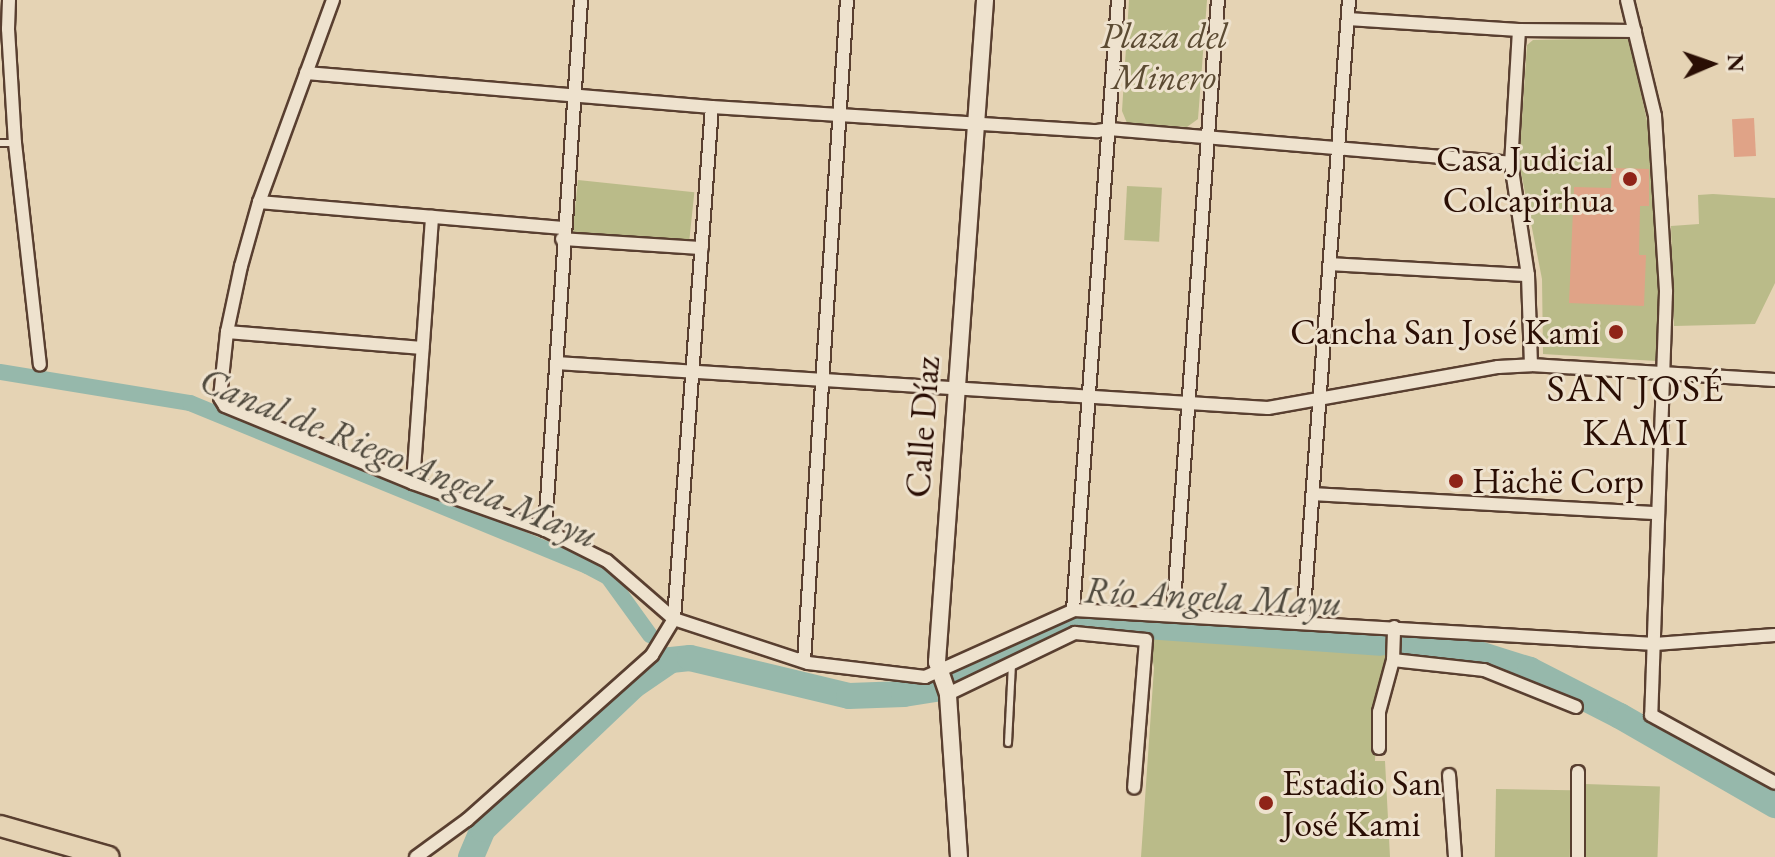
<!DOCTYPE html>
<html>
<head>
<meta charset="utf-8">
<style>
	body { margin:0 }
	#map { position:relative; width:1775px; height:857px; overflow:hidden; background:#e5d3b4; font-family:"EB Garamond",serif }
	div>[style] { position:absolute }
	.green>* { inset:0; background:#babb89; transform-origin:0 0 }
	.canal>* { height:16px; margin:-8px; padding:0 8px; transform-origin:8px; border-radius:8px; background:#96b8ab }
	.river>* { height:26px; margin:-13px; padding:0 13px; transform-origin:13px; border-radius:13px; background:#96b8ab }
	.building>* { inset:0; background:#e0a387; transform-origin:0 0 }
	.roads { filter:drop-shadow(2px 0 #593f30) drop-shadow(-2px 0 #593f30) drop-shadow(0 2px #593f30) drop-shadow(0 -2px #593f30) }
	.service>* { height:6px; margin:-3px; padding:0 3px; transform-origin:3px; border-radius:3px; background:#eee2ce }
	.minor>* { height:12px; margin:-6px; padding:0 6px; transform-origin:6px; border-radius:6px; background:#eee2ce }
	.tertiary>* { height:16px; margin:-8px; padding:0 8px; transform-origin:8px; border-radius:8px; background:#eee2ce }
	.primary>* { height:20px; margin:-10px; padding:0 10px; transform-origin:10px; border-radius:10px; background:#e5d3b4 }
	.dots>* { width:22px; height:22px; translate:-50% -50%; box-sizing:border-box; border:4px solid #eee2ce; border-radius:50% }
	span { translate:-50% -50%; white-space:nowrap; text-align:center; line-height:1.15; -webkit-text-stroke:6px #eee2ce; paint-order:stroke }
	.park-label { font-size:36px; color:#5c4b33; font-style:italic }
	.poi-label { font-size:36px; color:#2a0e04 }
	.right { translate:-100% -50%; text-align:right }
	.left { translate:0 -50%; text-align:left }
	.street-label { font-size:36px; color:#2a0e04 }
	.neighbourhood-label { font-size:38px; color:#2a0e04; letter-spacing:2px }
	.water-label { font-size:38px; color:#504a3e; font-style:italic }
	.north { position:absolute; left:1671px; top:24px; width:80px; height:80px; -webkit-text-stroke:6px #eee2ce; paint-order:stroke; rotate:88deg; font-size:22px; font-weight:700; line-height:32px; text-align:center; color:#2a0e04 }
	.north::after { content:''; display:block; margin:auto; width:28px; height:36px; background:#2a0e04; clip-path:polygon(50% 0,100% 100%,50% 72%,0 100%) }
</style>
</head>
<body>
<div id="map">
	<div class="green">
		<i style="clip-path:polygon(1129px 0,1207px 0,1198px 119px,1187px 127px,1127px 123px,1122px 111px)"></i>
		<i style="clip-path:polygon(1629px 38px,1647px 121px,1659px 294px,1656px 361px,1543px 354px,1542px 279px,1519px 162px,1527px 45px,1533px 40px)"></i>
		<i style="left:578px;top:180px;width:117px;height:52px;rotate:6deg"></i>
		<i style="left:1127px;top:186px;width:35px;height:54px;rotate:3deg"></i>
		<i style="clip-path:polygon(1713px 194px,1775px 198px,1775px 283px,1755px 324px,1674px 326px,1671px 226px,1699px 224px,1698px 195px)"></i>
		<i style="clip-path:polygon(1135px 617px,1388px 634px,1388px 658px,1378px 684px,1375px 761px,1385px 761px,1390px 857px,1141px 857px,1154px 668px,1149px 637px,1135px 631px)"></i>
		<i style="left:1585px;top:784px;width:75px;height:73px;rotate:2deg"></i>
		<i style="left:1496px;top:789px;width:75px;height:68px;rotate:1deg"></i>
	</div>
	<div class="canal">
		<i style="left:0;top:372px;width:193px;rotate:9.3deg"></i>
		<i style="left:190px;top:403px;width:429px;rotate:22.3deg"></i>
		<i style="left:587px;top:566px;width:24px;rotate:28deg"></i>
		<i style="left:608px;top:577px;width:72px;rotate:54.1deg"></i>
	</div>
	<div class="river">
		<i style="left:1409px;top:647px;width:60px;rotate:3.8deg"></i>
		<i style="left:1469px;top:651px;width:64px;rotate:17.3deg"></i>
		<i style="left:1530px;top:670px;width:101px;rotate:27.1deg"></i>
		<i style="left:1620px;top:716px;width:179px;rotate:29.9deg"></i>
		<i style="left:958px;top:678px;width:131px;rotate:-25.8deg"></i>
		<i style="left:1076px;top:621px;width:305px;rotate:4.1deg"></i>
		<i style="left:471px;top:857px;width:30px;rotate:-67deg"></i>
		<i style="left:483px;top:829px;width:207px;rotate:-43.6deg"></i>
		<i style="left:633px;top:686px;width:46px;rotate:-34.4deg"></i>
		<i style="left:671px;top:660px;width:19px;rotate:-6deg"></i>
		<i style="left:690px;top:658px;width:163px;rotate:13.4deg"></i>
		<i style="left:849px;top:696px;width:55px;rotate:-2.1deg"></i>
		<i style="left:904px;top:694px;width:32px;rotate:-9deg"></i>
	</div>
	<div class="building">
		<i style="left:1754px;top:118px;width:38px;height:22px;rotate:87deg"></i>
		<i style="clip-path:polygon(1612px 168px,1649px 169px,1649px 206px,1640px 206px,1639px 255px,1646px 255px,1644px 306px,1569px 303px,1574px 187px,1611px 188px)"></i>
	</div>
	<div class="roads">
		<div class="service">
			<i style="left:0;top:143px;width:15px"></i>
			<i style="left:1008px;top:743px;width:79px;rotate:-87.1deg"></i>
		</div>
		<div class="minor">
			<i style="left:9px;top:0;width:29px;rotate:92deg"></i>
			<i style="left:8px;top:29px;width:114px;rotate:86.5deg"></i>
			<i style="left:15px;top:143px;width:223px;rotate:83.6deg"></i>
			<i style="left:333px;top:0;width:215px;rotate:110.1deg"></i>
			<i style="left:259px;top:202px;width:66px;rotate:105.7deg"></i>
			<i style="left:241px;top:266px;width:67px;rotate:102deg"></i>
			<i style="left:227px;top:332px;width:66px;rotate:96.1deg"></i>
			<i style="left:220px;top:398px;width:9px;rotate:58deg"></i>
			<i style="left:225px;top:406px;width:203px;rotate:22.3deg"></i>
			<i style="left:413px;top:483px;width:140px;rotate:19.6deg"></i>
			<i style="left:545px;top:530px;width:69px;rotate:26.6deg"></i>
			<i style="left:607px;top:561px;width:89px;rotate:40.9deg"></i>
			<i style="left:674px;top:619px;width:141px;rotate:18.2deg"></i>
			<i style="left:808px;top:663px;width:118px;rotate:6.8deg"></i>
			<i style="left:925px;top:677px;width:163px;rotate:-24.2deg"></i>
			<i style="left:1074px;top:610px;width:582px;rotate:3.35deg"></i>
			<i style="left:1655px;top:644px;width:120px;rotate:-4.3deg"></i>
			<i style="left:1627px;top:0;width:119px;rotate:76.4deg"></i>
			<i style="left:1655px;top:116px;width:176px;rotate:86.4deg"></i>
			<i style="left:1666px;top:292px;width:423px;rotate:92deg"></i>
			<i style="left:1651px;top:715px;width:141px;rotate:28.7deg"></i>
			<i style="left:1348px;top:19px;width:171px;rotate:3.7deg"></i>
			<i style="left:1519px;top:30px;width:116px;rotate:0.5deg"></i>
			<i style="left:1519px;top:30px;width:133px;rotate:93.4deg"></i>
			<i style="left:1511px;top:163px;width:113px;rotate:81.4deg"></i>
			<i style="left:1528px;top:275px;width:90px;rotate:88.1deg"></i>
			<i style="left:306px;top:73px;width:407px;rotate:4.8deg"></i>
			<i style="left:712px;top:107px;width:386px;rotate:3.6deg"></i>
			<i style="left:1097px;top:131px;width:12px;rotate:-9deg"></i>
			<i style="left:1109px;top:129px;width:403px;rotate:4.8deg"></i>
			<i style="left:259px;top:202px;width:305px;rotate:4.9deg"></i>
			<i style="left:562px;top:239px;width:140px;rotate:3.7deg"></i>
			<i style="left:1330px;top:264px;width:198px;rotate:3.2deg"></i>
			<i style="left:227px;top:332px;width:196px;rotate:4.7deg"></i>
			<i style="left:556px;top:363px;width:713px;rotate:3.62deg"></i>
			<i style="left:1268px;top:408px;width:234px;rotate:-10.1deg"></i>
			<i style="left:1498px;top:367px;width:33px;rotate:-3deg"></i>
			<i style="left:1531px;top:365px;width:244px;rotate:3.5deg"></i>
			<i style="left:413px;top:483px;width:267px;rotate:-85.9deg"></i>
			<i style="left:1313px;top:494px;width:344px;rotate:3.2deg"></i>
			<i style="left:545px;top:530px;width:531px;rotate:-86.11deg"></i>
			<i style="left:1073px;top:610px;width:612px;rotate:-85.78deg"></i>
			<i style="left:1173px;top:615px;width:617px;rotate:-85.82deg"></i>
			<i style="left:1303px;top:622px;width:624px;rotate:-85.77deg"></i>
			<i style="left:1393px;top:660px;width:92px;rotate:6.3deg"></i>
			<i style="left:1484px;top:670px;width:99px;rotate:21.9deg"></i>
			<i style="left:804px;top:661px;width:662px;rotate:-86.28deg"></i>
			<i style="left:948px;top:694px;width:141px;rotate:-25.7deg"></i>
			<i style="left:1075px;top:633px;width:71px;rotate:5.6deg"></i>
			<i style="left:1146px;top:640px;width:148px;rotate:94.6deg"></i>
			<i style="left:1379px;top:748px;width:36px;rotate:-90deg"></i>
			<i style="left:1379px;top:712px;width:54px;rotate:-74.9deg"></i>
			<i style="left:1393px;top:660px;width:33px;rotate:-88deg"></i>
			<i style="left:1578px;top:772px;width:85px;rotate:90deg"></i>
			<i style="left:1449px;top:775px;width:82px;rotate:85.8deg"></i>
			<i style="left:416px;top:857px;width:63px;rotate:-36deg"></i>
			<i style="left:467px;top:820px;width:248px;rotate:-41.7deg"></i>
			<i style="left:652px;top:655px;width:42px;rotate:-58.6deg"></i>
			<i style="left:674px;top:619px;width:513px;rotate:-85.76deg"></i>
		</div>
		<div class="tertiary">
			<i style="left:959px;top:857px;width:163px;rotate:-93.9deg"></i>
			<i style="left:948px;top:694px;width:34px;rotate:-109deg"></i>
			<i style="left:937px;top:662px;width:664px;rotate:-85.85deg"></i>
		</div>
		<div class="primary">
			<i style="left:0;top:826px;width:113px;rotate:15.9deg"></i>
		</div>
	</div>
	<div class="dots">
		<i style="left:1630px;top:179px;background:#8f2418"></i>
		<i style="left:1616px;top:332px;background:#8f2418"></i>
		<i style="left:1456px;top:481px;background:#8f2418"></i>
		<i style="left:1266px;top:803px;background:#8f2418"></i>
	</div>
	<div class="park-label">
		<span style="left:1164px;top:56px">Plaza del<br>Minero</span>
	</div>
	<div class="poi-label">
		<span class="right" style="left:1614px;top:179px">Casa Judicial<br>Colcapirhua</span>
		<span class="right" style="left:1600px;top:332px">Cancha San José Kami</span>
		<span class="left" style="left:1472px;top:481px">Hächë Corp</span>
		<span class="left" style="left:1282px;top:803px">Estadio San<br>José Kami</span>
	</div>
	<div class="street-label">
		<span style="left:922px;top:427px;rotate:-86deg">Calle Díaz</span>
	</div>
	<div class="neighbourhood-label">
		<span style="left:1636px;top:410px">SAN JOSÉ<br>KAMI</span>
	</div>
	<div class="water-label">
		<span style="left:399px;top:457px;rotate:22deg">Canal de Riego Angela Mayu</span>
		<span style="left:1213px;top:596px;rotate:3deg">Río Angela Mayu</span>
	</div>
	<div class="north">N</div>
</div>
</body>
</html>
